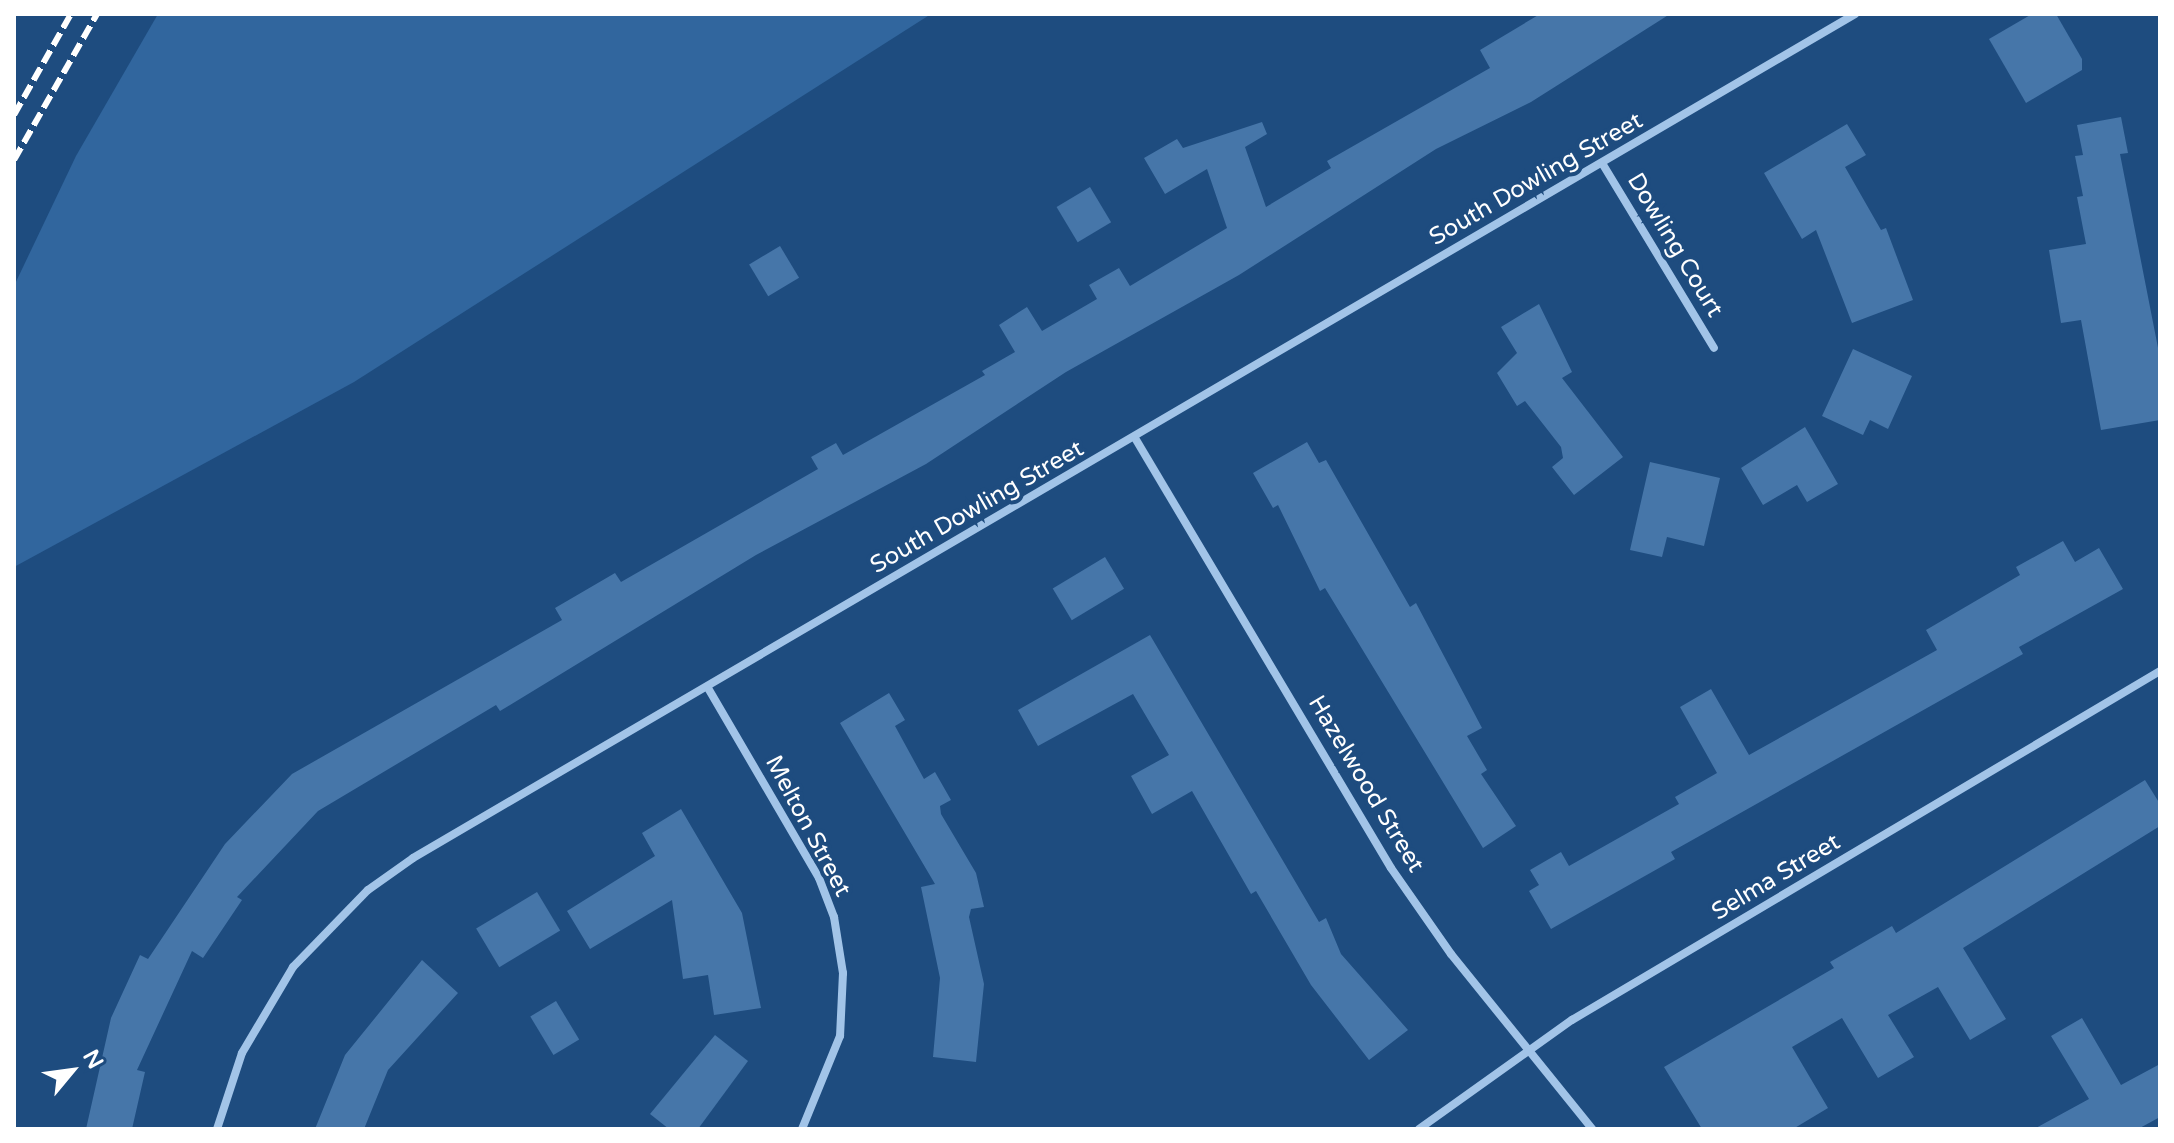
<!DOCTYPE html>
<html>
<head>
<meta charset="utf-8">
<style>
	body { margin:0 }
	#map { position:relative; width:2174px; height:1143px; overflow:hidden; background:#1e4c7f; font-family:"Varela Round",sans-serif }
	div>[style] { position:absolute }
	.green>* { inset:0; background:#31669e }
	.building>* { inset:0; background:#4676a9; transform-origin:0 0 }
	.street>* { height:8px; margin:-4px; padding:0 4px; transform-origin:4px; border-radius:4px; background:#a2c4e8 }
	.rail>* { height:6px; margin-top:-3px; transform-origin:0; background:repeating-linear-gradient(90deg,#fff 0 14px,transparent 0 20px) }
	span { translate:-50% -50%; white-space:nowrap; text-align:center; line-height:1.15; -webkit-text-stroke:8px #1e4c7f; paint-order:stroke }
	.street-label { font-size:24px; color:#fff }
	.frame { position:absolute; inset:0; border:16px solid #fff; pointer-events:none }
	.north { position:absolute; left:32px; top:1031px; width:80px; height:80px; -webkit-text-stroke:6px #1e4c7f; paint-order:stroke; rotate:61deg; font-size:22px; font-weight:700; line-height:32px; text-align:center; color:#fff }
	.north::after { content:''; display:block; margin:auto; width:28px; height:36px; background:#fff; clip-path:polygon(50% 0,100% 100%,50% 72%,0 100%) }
</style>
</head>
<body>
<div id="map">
	<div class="green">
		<i style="clip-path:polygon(158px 14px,931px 14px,354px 382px,14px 567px,14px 286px,76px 156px)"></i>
	</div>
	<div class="building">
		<i style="clip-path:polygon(1540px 14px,1670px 14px,1531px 102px,1436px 149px,1239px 275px,1066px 372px,926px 464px,756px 555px,500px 711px,496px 705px,318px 811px,237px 897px,242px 900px,203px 958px,192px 951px,137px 1070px,145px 1072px,132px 1129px,86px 1129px,111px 1018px,140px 955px,148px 959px,225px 844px,292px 774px,562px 620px,555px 608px,615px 573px,621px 582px,818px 469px,811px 457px,836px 443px,843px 455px,985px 375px,982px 371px,1015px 352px,999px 325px,1027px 307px,1042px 331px,1097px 299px,1089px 285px,1119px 268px,1130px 286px,1227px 228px,1207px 169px,1165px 194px,1144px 158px,1177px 139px,1183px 148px,1262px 122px,1267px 134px,1245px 147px,1266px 207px,1331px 168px,1327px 161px,1490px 68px,1480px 50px)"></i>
		<i style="clip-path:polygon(2032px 14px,2056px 14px,2082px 59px,2082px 70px,2026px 103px,1989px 39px)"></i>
		<i style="clip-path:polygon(2121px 117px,2128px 153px,2120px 154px,2160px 358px,2160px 420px,2101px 430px,2081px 320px,2061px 323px,2049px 250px,2086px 244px,2077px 197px,2083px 196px,2075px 156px,2083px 155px,2077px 125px)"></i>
		<i style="clip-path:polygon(1847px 124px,1866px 155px,1845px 167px,1881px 230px,1886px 228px,1913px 300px,1852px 323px,1816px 230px,1802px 239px,1764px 173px)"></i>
		<i style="left:1090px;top:187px;width:41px;height:39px;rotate:59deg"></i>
		<i style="left:780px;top:246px;width:37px;height:36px;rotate:59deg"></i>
		<i style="clip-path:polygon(1539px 304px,1572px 372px,1562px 378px,1623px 457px,1574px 495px,1552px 467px,1563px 458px,1561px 447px,1525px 401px,1517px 406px,1497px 373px,1517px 353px,1501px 327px)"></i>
		<i style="clip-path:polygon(1853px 349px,1912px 376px,1888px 429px,1870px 420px,1863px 435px,1822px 416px)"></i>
		<i style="clip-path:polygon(1805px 427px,1838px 484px,1807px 502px,1797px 485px,1763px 505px,1741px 468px)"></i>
		<i style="clip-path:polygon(1307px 442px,1319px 463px,1326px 460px,1410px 607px,1416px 603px,1482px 728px,1467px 736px,1487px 770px,1481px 774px,1516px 826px,1483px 848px,1325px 588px,1320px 591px,1278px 505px,1273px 508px,1253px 473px)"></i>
		<i style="clip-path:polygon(1650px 462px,1720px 478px,1704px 546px,1667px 537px,1662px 557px,1630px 550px)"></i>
		<i style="clip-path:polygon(2063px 541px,2075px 562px,2099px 548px,2123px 589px,2019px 647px,2023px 654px,1671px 852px,1675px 859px,1551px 929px,1529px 891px,1539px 885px,1530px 870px,1561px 852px,1569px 866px,1679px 804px,1675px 797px,1717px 773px,1680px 707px,1711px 689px,1749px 755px,1937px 650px,1926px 630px,2020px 575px,2016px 567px)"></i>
		<i style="left:1105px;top:557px;width:37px;height:61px;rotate:59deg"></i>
		<i style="clip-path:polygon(1150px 635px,1319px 922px,1326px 918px,1341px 954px,1408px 1030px,1369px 1060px,1311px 985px,1256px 891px,1251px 894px,1192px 791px,1152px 814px,1131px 776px,1169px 755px,1133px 694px,1038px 746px,1018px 710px)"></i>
		<i style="clip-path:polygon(889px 693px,905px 720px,895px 726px,924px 779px,935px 772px,951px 800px,940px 806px,941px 814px,976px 873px,984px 907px,971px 909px,969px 917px,984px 984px,976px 1062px,933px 1057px,940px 978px,921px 887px,935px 884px,840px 723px)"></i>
		<i style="clip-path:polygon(2145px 780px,2160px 804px,2160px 826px,1963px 948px,2006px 1019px,1970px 1040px,1938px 987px,1888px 1015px,1914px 1057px,1878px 1078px,1842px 1018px,1792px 1047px,1828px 1108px,1793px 1129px,1702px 1129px,1664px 1067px,1834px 968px,1830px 962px,1892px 926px,1896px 933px)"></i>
		<i style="clip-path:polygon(681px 809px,742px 913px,761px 1008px,714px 1015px,708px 975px,683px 979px,672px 900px,590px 949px,567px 911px,655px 856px,642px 833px)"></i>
		<i style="left:537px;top:892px;width:45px;height:71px;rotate:59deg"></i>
		<i style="clip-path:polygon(422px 960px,458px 993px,388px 1070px,364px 1129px,315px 1129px,345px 1055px)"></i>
		<i style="left:556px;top:1001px;width:45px;height:30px;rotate:59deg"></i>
		<i style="clip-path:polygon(2082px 1018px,2121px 1085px,2160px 1064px,2160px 1117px,2138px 1129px,2034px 1129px,2089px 1099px,2051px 1036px)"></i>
		<i style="clip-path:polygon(715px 1035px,748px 1061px,698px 1129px,669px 1129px,650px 1114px)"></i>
	</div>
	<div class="street">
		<i style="left:1602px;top:163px;width:216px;rotate:58.8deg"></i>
		<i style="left:1135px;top:438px;width:500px;rotate:59.23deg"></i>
		<i style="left:1391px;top:868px;width:105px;rotate:55.1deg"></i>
		<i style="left:1451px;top:954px;width:225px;rotate:51.1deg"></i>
		<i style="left:708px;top:688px;width:220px;rotate:59.7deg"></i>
		<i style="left:819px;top:878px;width:42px;rotate:69deg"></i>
		<i style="left:834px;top:917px;width:57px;rotate:80.9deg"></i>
		<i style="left:843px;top:973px;width:63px;rotate:92.7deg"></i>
		<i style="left:840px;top:1036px;width:100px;rotate:112.2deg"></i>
		<i style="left:217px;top:1129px;width:80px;rotate:-71.8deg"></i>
		<i style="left:242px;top:1053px;width:100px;rotate:-59.3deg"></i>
		<i style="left:293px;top:967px;width:107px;rotate:-45.8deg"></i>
		<i style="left:368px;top:890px;width:55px;rotate:-35.4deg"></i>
		<i style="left:413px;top:858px;width:1671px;rotate:-30.34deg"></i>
		<i style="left:1419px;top:1129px;width:188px;rotate:-35.5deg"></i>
		<i style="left:1572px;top:1020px;width:684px;rotate:-30.69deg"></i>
	</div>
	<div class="rail">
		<i style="left:14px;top:115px;width:116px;rotate:-60.6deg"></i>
		<i style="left:14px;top:160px;width:168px;rotate:-60.4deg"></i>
	</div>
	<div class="street-label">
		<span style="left:1536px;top:179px;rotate:-30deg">South Dowling Street</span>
		<span style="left:1675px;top:245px;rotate:59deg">Dowling Court</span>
		<span style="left:977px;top:507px;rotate:-30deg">South Dowling Street</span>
		<span style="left:1366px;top:784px;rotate:59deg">Hazelwood Street</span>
		<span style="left:808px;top:826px;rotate:62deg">Melton Street</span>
		<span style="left:1776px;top:877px;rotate:-31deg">Selma Street</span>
	</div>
	<div class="frame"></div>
	<div class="north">N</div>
</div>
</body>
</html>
